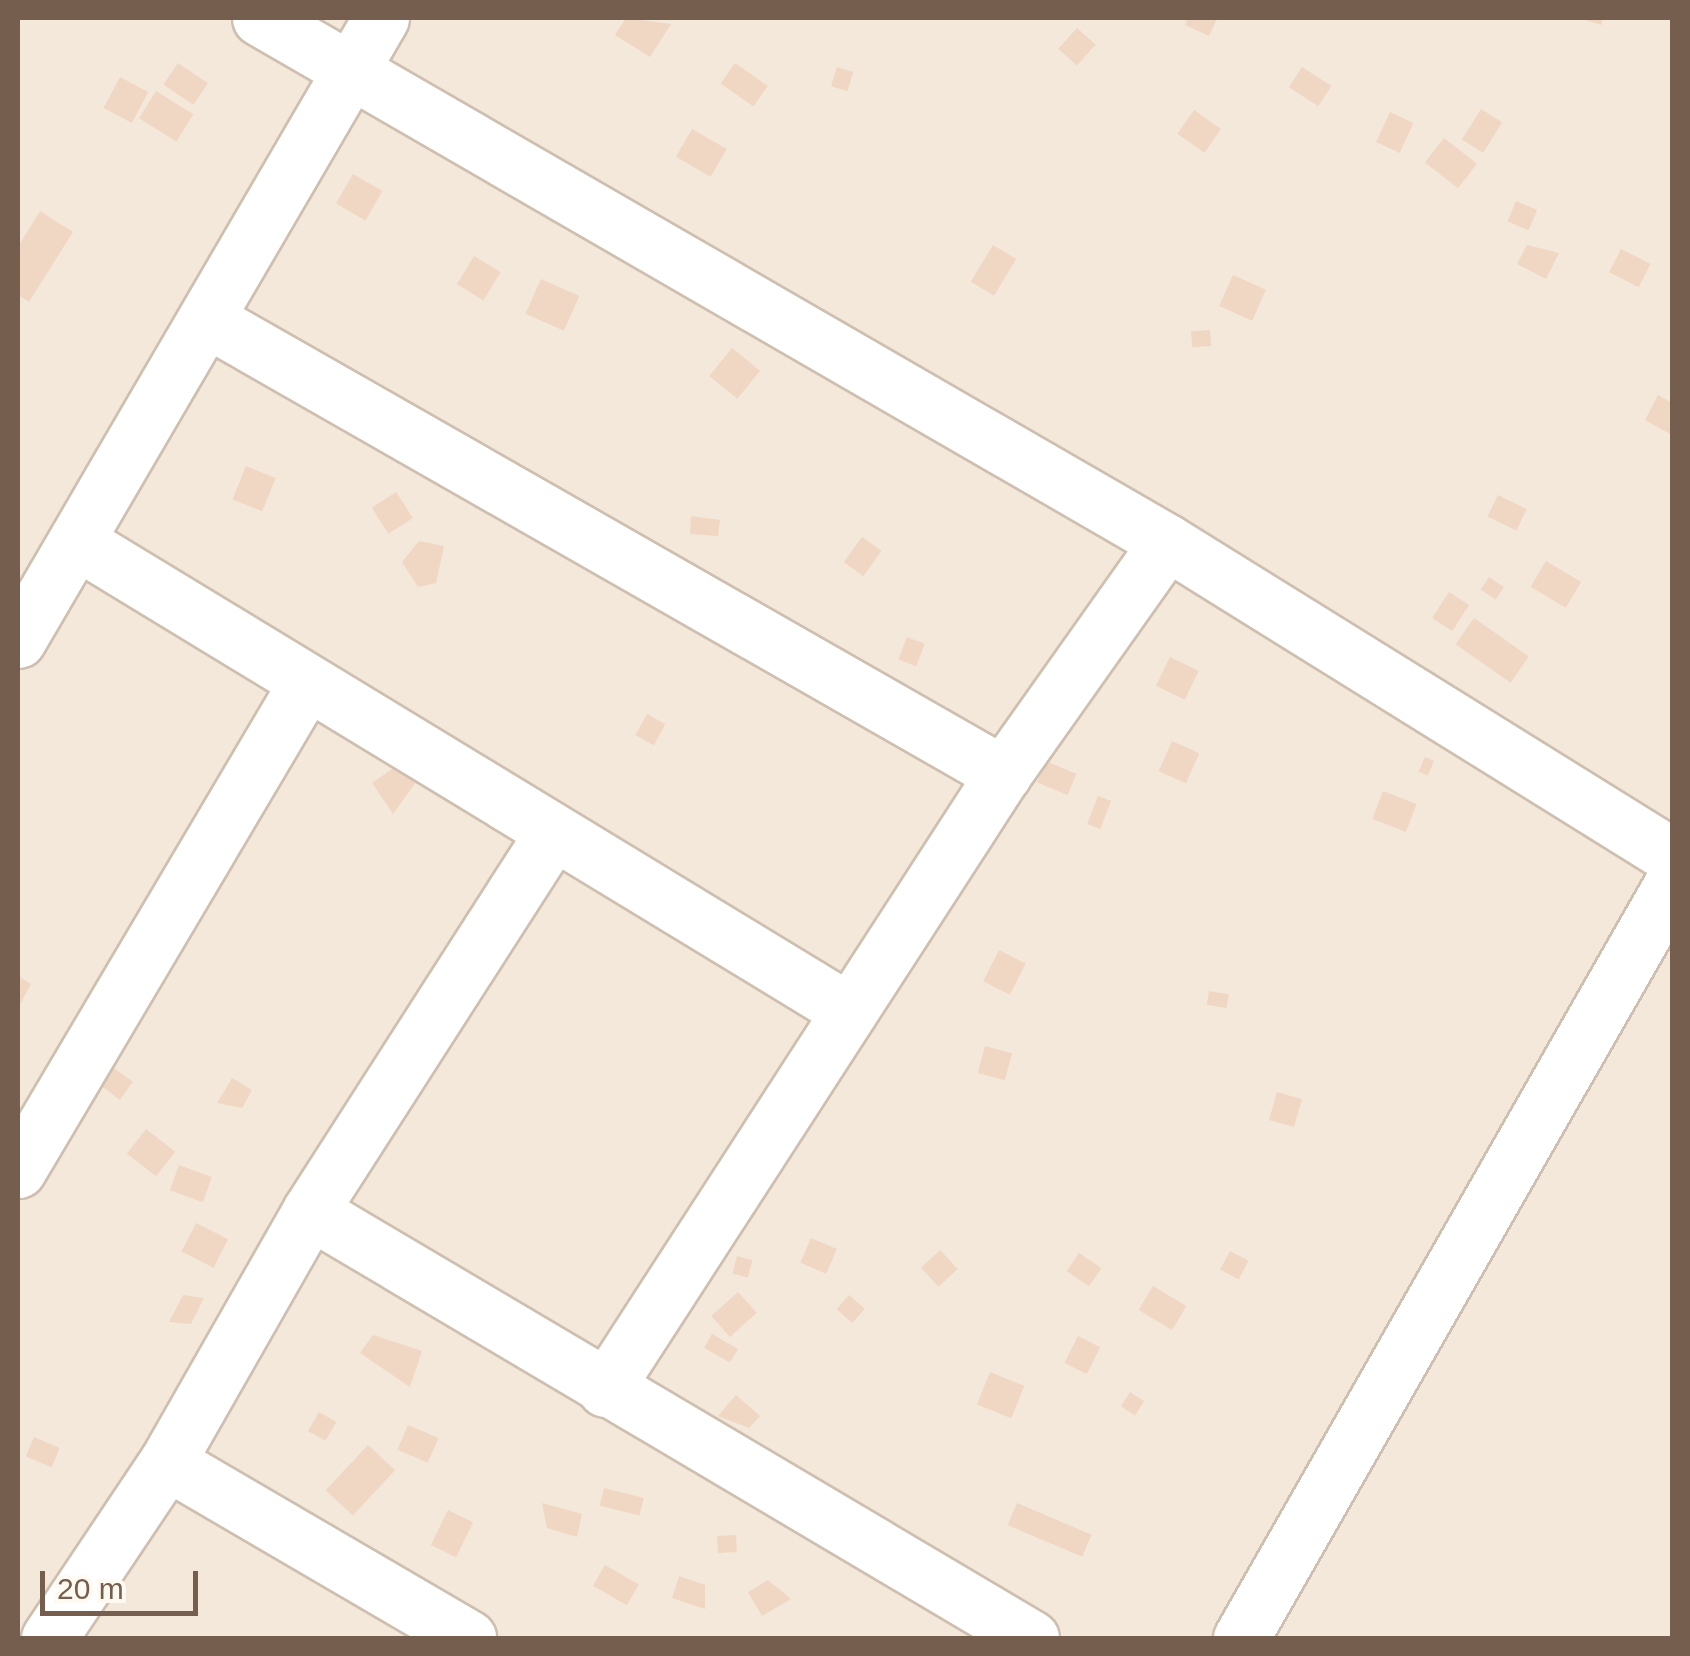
<!DOCTYPE html>
<html>
<head>
<meta charset="utf-8">
<style>
	body { margin:0 }
	#map { position:relative; width:1690px; height:1656px; overflow:hidden; background:#fcf6ea; font-family:Arial,sans-serif }
	div>[style] { position:absolute }
	.residential>* { inset:0; background:#f3e8d9; transform-origin:0 0 }
	.building>* { inset:0; background:#f0d7c3; transform-origin:0 0 }
	.roads { filter:drop-shadow(2px 0 #cebfb0) drop-shadow(-2px 0 #cebfb0) drop-shadow(0 2px #cebfb0) drop-shadow(0 -2px #cebfb0) }
	.minor>* { height:55px; margin:-27.5px; padding:0 27.5px; transform-origin:27.5px; border-radius:27.5px; background:#fff }
	span { translate:-50% -50%; white-space:nowrap; text-align:center; line-height:1.15; -webkit-text-stroke:10px #fefaf1; paint-order:stroke }
	.frame { position:absolute; inset:0; border:20px solid #765e4e; pointer-events:none }
	.scale { position:absolute; left:40px; top:1571px; width:158px; height:45px; box-sizing:border-box; border:5px solid #765e4e; border-top:0; padding-left:12px; font-size:30px; line-height:35px; white-space:nowrap; color:#765e4e; -webkit-text-stroke:8px #fefaf1; paint-order:stroke }
</style>
</head>
<body>
<div id="map">
	<div class="residential">
		<i style="left:18px;top:18px;width:1654px;height:1620px"></i>
	</div>
	<div class="building">
		<i style="clip-path:polygon(626px 18px,671px 24px,650px 57px,615px 35px)"></i>
		<i style="clip-path:polygon(1188px 18px,1214px 18px,1217px 19px,1209px 36px,1185px 25px)"></i>
		<i style="clip-path:polygon(1579px 18px,1603px 18px,1601px 25px)"></i>
		<i style="left:1077px;top:28px;width:25px;height:28px;rotate:42deg"></i>
		<i style="left:178px;top:63px;width:36px;height:26px;rotate:34deg"></i>
		<i style="left:735px;top:63px;width:40px;height:25px;rotate:35deg"></i>
		<i style="left:837px;top:67px;width:17px;height:20px;rotate:17deg"></i>
		<i style="left:1302px;top:67px;width:35px;height:24px;rotate:33deg"></i>
		<i style="left:120px;top:77px;width:32px;height:35px;rotate:28deg"></i>
		<i style="left:156px;top:91px;width:44px;height:32px;rotate:32deg"></i>
		<i style="left:1481px;top:109px;width:25px;height:36px;rotate:32deg"></i>
		<i style="left:1194px;top:110px;width:33px;height:29px;rotate:35deg"></i>
		<i style="left:1390px;top:112px;width:26px;height:33px;rotate:25deg"></i>
		<i style="left:692px;top:129px;width:40px;height:32px;rotate:30deg"></i>
		<i style="left:1444px;top:138px;width:42px;height:31px;rotate:38deg"></i>
		<i style="left:353px;top:174px;width:34px;height:34px;rotate:30deg"></i>
		<i style="left:1516px;top:201px;width:23px;height:22px;rotate:23deg"></i>
		<i style="clip-path:polygon(40px 211px,73px 232px,29px 302px,18px 295px,18px 247px)"></i>
		<i style="left:993px;top:245px;width:27px;height:43px;rotate:31deg"></i>
		<i style="clip-path:polygon(1527px 245px,1559px 253px,1546px 279px,1517px 264px)"></i>
		<i style="left:1621px;top:249px;width:33px;height:26px;rotate:27deg"></i>
		<i style="left:474px;top:256px;width:31px;height:33px;rotate:31deg"></i>
		<i style="left:1233px;top:275px;width:36px;height:34px;rotate:24deg"></i>
		<i style="left:541px;top:279px;width:42px;height:38px;rotate:24deg"></i>
		<i style="left:1210px;top:330px;width:16px;height:19px;rotate:86deg"></i>
		<i style="left:732px;top:348px;width:36px;height:36px;rotate:39deg"></i>
		<i style="clip-path:polygon(1658px 395px,1672px 403px,1672px 435px,1645px 420px)"></i>
		<i style="left:246px;top:466px;width:32px;height:36px;rotate:22deg"></i>
		<i style="left:396px;top:492px;width:31px;height:29px;rotate:57deg"></i>
		<i style="left:1498px;top:495px;width:32px;height:24px;rotate:26deg"></i>
		<i style="clip-path:polygon(691px 516px,720px 520px,718px 536px,690px 534px)"></i>
		<i style="left:862px;top:537px;width:24px;height:31px;rotate:36deg"></i>
		<i style="clip-path:polygon(419px 541px,444px 546px,436px 583px,418px 587px,402px 562px)"></i>
		<i style="left:1546px;top:561px;width:41px;height:30px;rotate:31deg"></i>
		<i style="left:1489px;top:577px;width:18px;height:15px;rotate:34deg"></i>
		<i style="left:1449px;top:592px;width:24px;height:31px;rotate:33deg"></i>
		<i style="left:1474px;top:618px;width:67px;height:32px;rotate:35deg"></i>
		<i style="left:907px;top:637px;width:19px;height:24px;rotate:21deg"></i>
		<i style="left:1170px;top:657px;width:32px;height:32px;rotate:26deg"></i>
		<i style="left:647px;top:714px;width:21px;height:24px;rotate:29deg"></i>
		<i style="left:1172px;top:741px;width:30px;height:33px;rotate:24deg"></i>
		<i style="left:1425px;top:757px;width:10px;height:16px;rotate:24deg"></i>
		<i style="left:1046px;top:761px;width:33px;height:23px;rotate:23deg"></i>
		<i style="clip-path:polygon(398px 765px,421px 775px,393px 814px,372px 783px)"></i>
		<i style="left:1383px;top:791px;width:36px;height:30px;rotate:21deg"></i>
		<i style="left:1098px;top:796px;width:14px;height:30px;rotate:21deg"></i>
		<i style="left:999px;top:950px;width:30px;height:35px;rotate:27deg"></i>
		<i style="clip-path:polygon(18px 976px,31px 984px,18px 1008px)"></i>
		<i style="left:1209px;top:991px;width:20px;height:14px;rotate:9deg"></i>
		<i style="left:985px;top:1046px;width:28px;height:28px;rotate:15deg"></i>
		<i style="left:111px;top:1066px;width:27px;height:22px;rotate:36deg"></i>
		<i style="clip-path:polygon(232px 1078px,252px 1090px,242px 1108px,217px 1103px)"></i>
		<i style="left:1277px;top:1092px;width:26px;height:29px;rotate:16deg"></i>
		<i style="left:146px;top:1129px;width:37px;height:31px;rotate:38deg"></i>
		<i style="left:179px;top:1165px;width:35px;height:27px;rotate:20deg"></i>
		<i style="left:196px;top:1223px;width:36px;height:32px;rotate:27deg"></i>
		<i style="left:811px;top:1238px;width:28px;height:27px;rotate:23deg"></i>
		<i style="left:940px;top:1250px;width:26px;height:26px;rotate:47deg"></i>
		<i style="left:1230px;top:1251px;width:21px;height:21px;rotate:28deg"></i>
		<i style="left:1079px;top:1253px;width:27px;height:22px;rotate:34deg"></i>
		<i style="left:737px;top:1256px;width:16px;height:18px;rotate:15deg"></i>
		<i style="left:1153px;top:1286px;width:39px;height:28px;rotate:31deg"></i>
		<i style="left:738px;top:1292px;width:28px;height:36px;rotate:48deg"></i>
		<i style="clip-path:polygon(183px 1295px,204px 1298px,191px 1324px,169px 1322px)"></i>
		<i style="left:849px;top:1295px;width:21px;height:19px;rotate:41deg"></i>
		<i style="left:712px;top:1334px;width:30px;height:16px;rotate:30deg"></i>
		<i style="clip-path:polygon(373px 1335px,422px 1351px,410px 1387px,360px 1353px)"></i>
		<i style="left:1078px;top:1336px;width:25px;height:30px;rotate:27deg"></i>
		<i style="left:990px;top:1372px;width:37px;height:35px;rotate:22deg"></i>
		<i style="left:1130px;top:1392px;width:17px;height:17px;rotate:33deg"></i>
		<i style="clip-path:polygon(736px 1395px,760px 1416px,749px 1428px,718px 1416px)"></i>
		<i style="left:319px;top:1412px;width:20px;height:22px;rotate:30deg"></i>
		<i style="left:408px;top:1425px;width:33px;height:27px;rotate:23deg"></i>
		<i style="left:34px;top:1437px;width:28px;height:21px;rotate:23deg"></i>
		<i style="left:368px;top:1445px;width:37px;height:62px;rotate:43deg"></i>
		<i style="left:604px;top:1488px;width:41px;height:18px;rotate:14deg"></i>
		<i style="clip-path:polygon(542px 1503px,582px 1514px,577px 1537px,547px 1528px)"></i>
		<i style="left:1017px;top:1503px;width:81px;height:24px;rotate:23deg"></i>
		<i style="left:448px;top:1510px;width:28px;height:39px;rotate:26deg"></i>
		<i style="left:736px;top:1535px;width:17px;height:19px;rotate:87deg"></i>
		<i style="left:605px;top:1565px;width:39px;height:24px;rotate:30deg"></i>
		<i style="clip-path:polygon(679px 1576px,705px 1585px,705px 1609px,672px 1598px)"></i>
		<i style="clip-path:polygon(768px 1580px,791px 1599px,762px 1616px,748px 1592px)"></i>
	</div>
	<div class="roads">
		<div class="minor">
			<i style="left:260px;top:18px;width:1047px;rotate:30.02deg"></i>
			<i style="left:1167px;top:542px;width:595px;rotate:31.87deg"></i>
			<i style="left:208px;top:320px;width:916px;rotate:29.73deg"></i>
			<i style="left:76px;top:541px;width:905px;rotate:31.3deg"></i>
			<i style="left:18px;top:640px;width:720px;rotate:-59.73deg"></i>
			<i style="left:18px;top:1170px;width:567px;rotate:-59.37deg"></i>
			<i style="left:310px;top:1211px;width:450px;rotate:-57.3deg"></i>
			<i style="left:605px;top:1389px;width:733px;rotate:-57.09deg"></i>
			<i style="left:1003px;top:774px;width:284px;rotate:-54.7deg"></i>
			<i style="left:167px;top:1462px;width:349px;rotate:30.3deg"></i>
			<i style="left:49px;top:1638px;width:212px;rotate:-56.2deg"></i>
			<i style="left:167px;top:1462px;width:289px;rotate:-60.3deg"></i>
			<i style="left:310px;top:1211px;width:838px;rotate:30.64deg"></i>
			<i style="left:1241px;top:1638px;width:868px;rotate:-60.25deg"></i>
		</div>
	</div>
	<div class="frame"></div>
	<div class="scale">20 m</div>
</div>
</body>
</html>
